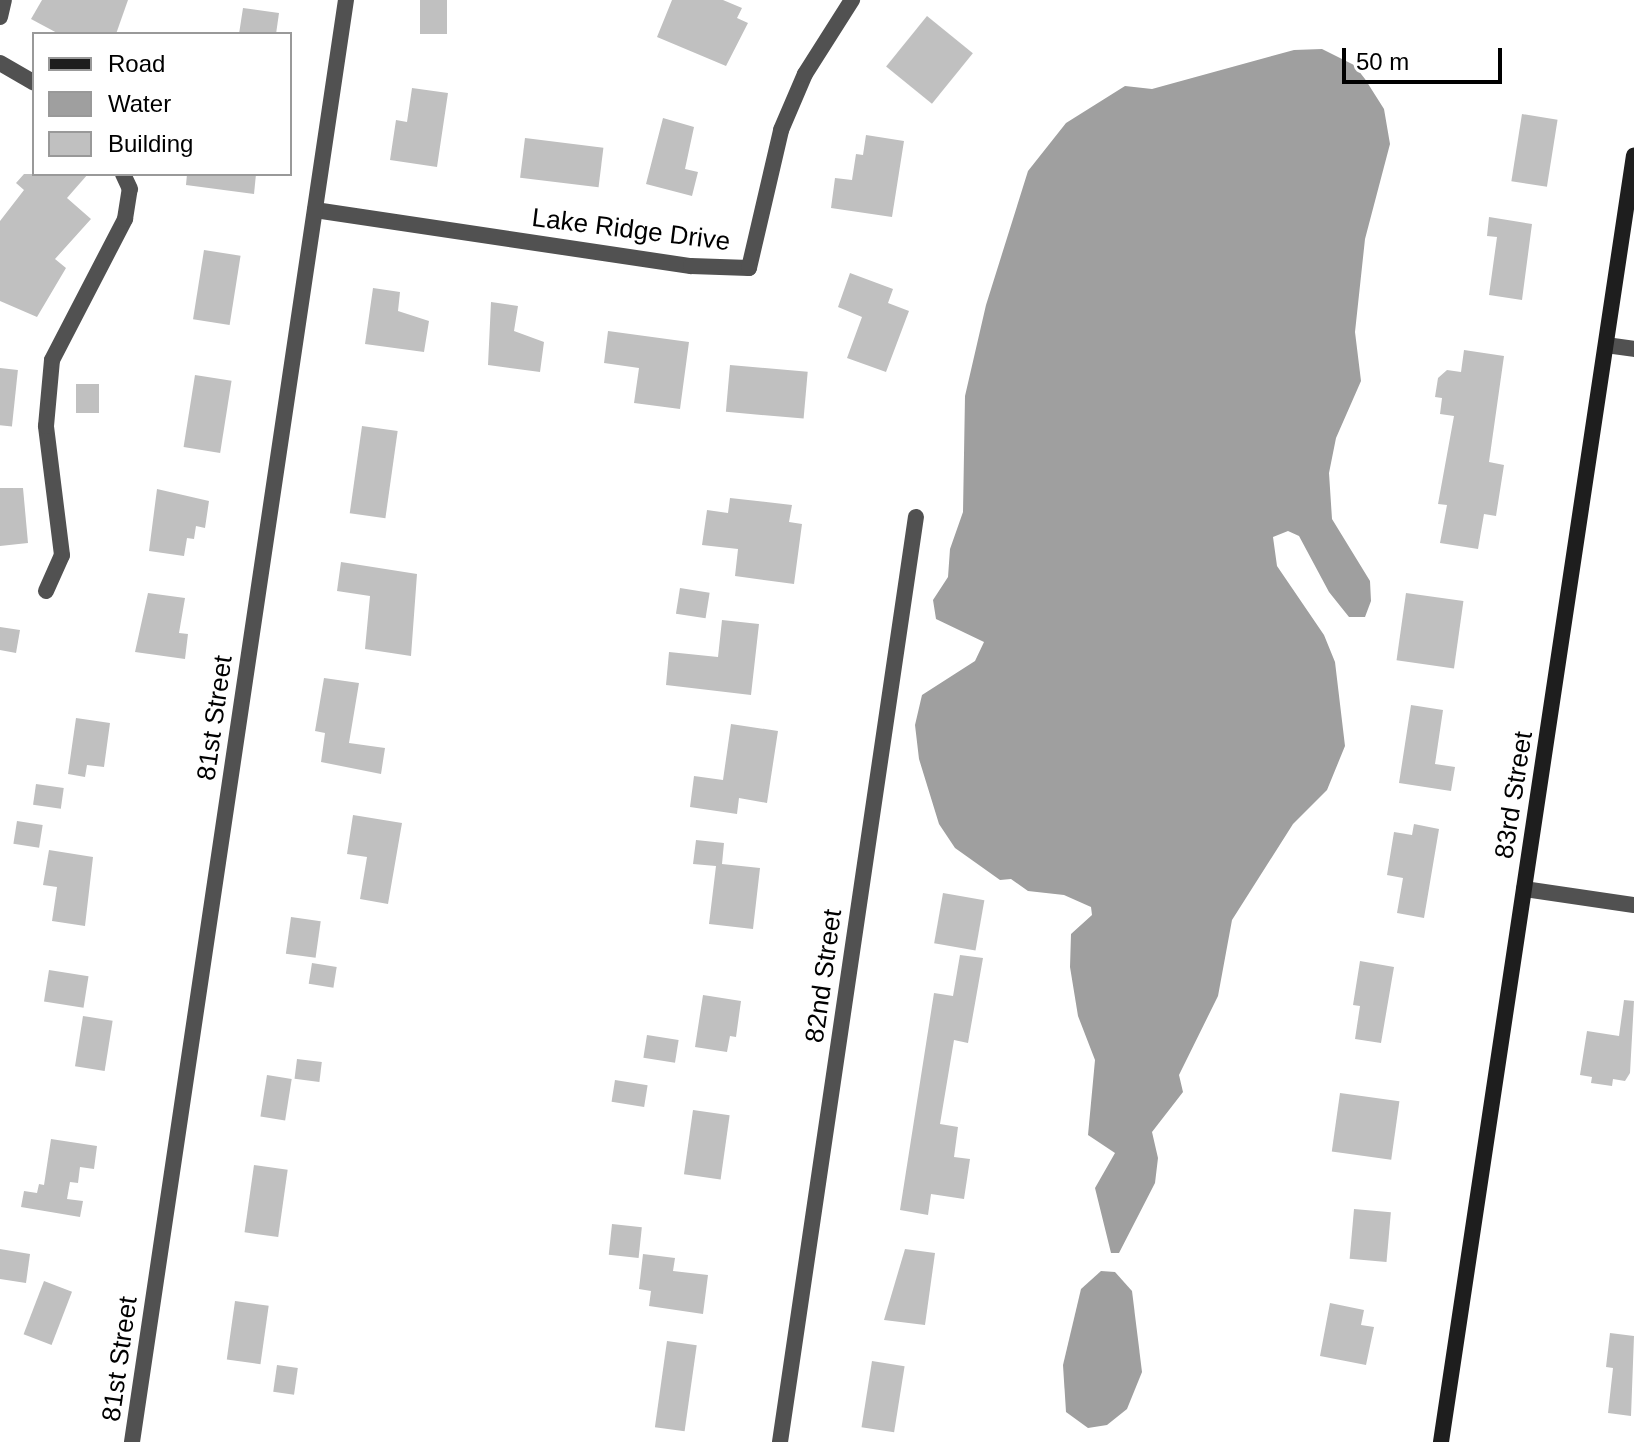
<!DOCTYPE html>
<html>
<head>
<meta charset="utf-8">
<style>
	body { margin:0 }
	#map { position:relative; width:1634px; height:1442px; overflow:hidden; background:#fff; font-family:Arial,sans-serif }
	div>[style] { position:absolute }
	.water>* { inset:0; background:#9f9f9f }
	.building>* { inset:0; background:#c0c0c0; transform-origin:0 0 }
	.street>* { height:16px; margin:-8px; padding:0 8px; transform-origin:8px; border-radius:8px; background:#515151 }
	.secondary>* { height:16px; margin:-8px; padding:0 8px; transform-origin:8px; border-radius:8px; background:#1e1e1e }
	span { translate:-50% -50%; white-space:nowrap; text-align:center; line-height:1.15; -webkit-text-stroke:6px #fff; paint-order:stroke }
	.street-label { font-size:26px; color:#000 }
	.legend { position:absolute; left:32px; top:32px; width:260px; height:144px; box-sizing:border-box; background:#fff; border:2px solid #999; margin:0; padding:10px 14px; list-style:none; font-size:24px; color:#000 }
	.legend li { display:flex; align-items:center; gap:16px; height:40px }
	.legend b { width:40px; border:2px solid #999 }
	.scale { position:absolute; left:1342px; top:48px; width:160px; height:36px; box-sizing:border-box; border:4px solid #000; border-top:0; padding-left:10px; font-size:24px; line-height:28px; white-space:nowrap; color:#000; -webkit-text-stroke:6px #fff; paint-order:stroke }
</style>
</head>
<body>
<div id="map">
	<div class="water">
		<i style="clip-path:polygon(1322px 49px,1354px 65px,1365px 79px,1384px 109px,1390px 144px,1365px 239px,1355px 332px,1361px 381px,1336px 438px,1329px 473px,1332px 519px,1370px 581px,1371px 601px,1365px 617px,1349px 617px,1329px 592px,1299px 536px,1288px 531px,1273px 537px,1277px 566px,1324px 635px,1335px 662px,1345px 746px,1327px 790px,1293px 824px,1232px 920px,1218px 996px,1179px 1075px,1183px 1092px,1152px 1132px,1158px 1158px,1155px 1183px,1119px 1253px,1111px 1253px,1095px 1188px,1115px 1153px,1088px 1135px,1095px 1060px,1078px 1016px,1070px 967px,1071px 934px,1092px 915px,1091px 907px,1064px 895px,1028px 891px,1011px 879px,1000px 880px,955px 848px,939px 824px,919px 759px,915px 725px,922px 695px,975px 661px,984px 642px,936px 619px,933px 600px,948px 577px,950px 549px,963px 512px,965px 396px,986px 305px,1028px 171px,1066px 123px,1125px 86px,1152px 89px,1294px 50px)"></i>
		<i style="clip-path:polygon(1101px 1271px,1115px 1272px,1132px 1291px,1142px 1372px,1127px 1409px,1107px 1425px,1088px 1428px,1066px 1412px,1063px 1365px,1081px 1289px)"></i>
	</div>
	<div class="building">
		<i style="clip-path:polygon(42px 0,128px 0,116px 34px,59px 34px,31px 19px)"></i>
		<i style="left:420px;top:0;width:27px;height:34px"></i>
		<i style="clip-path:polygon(672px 0,723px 0,742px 8px,737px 18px,748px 23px,726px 66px,657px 37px)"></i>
		<i style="clip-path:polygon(243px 8px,279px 13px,276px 34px,239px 34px)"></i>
		<i style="left:927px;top:16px;width:59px;height:65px;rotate:39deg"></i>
		<i style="clip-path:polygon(412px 88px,448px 93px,437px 167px,390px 160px,396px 120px,407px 122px)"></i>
		<i style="left:1522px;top:114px;width:36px;height:68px;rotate:9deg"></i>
		<i style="clip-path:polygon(663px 118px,694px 127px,685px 169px,698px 172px,692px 196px,646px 184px)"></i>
		<i style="clip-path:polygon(866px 135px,904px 141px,892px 217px,831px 208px,835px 178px,852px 180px,856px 154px,863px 155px)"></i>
		<i style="left:525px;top:138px;width:79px;height:40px;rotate:7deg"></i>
		<i style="clip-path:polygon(24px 174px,88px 174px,67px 198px,91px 219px,55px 259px,66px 268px,37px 317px,0 301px,0 221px,24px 190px,16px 183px)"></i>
		<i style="clip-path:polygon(187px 174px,256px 174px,254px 194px,186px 185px)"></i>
		<i style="clip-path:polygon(1489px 217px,1532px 224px,1522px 300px,1489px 295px,1497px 237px,1487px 236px)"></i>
		<i style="left:204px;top:250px;width:37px;height:70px;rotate:9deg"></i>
		<i style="clip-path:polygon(850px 273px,893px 289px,888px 303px,909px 311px,886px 372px,847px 358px,862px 317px,838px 307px)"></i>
		<i style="clip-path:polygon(373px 288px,400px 292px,398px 311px,429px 321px,424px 352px,365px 344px)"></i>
		<i style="clip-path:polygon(491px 302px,518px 306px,514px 331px,544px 342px,540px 372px,488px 365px)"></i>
		<i style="clip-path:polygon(608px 331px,689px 342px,680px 409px,634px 403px,639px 368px,604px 363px)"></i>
		<i style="clip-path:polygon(1464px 350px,1504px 356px,1489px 462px,1504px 465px,1496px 516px,1484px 514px,1478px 549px,1440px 543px,1447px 505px,1438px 504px,1454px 416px,1440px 414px,1442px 398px,1435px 397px,1438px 378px,1447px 370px,1461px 372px)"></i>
		<i style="left:730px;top:365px;width:78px;height:47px;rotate:5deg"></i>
		<i style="left:0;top:368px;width:18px;height:57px;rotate:6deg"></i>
		<i style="left:195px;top:375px;width:37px;height:73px;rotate:9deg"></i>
		<i style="left:76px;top:384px;width:23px;height:29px"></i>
		<i style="left:362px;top:426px;width:36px;height:88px;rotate:8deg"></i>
		<i style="clip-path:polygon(0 488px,23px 488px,28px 543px,0 546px)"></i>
		<i style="clip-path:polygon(157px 489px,209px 501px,205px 528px,196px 526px,194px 539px,187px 538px,184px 556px,149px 551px)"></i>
		<i style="clip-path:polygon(730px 498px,792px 505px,789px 522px,802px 524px,794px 584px,735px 576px,738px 549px,702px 545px,707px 510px,728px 513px)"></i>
		<i style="clip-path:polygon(341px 562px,417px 574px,411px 656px,365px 649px,370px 596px,337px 591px)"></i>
		<i style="left:680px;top:588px;width:30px;height:26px;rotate:9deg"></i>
		<i style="clip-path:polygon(148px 593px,185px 598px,179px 633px,188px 634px,185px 659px,135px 652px)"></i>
		<i style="left:1406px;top:593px;width:58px;height:68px;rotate:8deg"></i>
		<i style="clip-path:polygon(722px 620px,759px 624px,751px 695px,666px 685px,669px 652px,718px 657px)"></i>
		<i style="clip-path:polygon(0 627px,20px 630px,16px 653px,0 650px)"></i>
		<i style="clip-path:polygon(324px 678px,359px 683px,349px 743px,385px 748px,381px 774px,321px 762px,325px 733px,315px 731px)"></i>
		<i style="clip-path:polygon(1411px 705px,1443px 710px,1435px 764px,1455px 767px,1451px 791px,1399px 783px)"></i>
		<i style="clip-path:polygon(76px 718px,110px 723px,104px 767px,87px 765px,85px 777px,68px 774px)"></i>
		<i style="clip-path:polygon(731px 724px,778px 731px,767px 803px,739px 798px,737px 814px,690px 807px,694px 776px,723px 780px)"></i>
		<i style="left:36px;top:784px;width:28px;height:21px;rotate:8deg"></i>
		<i style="clip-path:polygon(353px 815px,402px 823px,388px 904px,360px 899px,367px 857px,347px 854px)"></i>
		<i style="left:17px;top:821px;width:26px;height:23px;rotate:9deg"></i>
		<i style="clip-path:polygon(1414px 824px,1439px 829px,1424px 918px,1397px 913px,1403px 878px,1387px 875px,1394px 832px,1412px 835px)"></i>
		<i style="clip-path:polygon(696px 840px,724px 843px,722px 864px,760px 868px,753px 929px,709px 924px,716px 866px,693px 864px)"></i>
		<i style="clip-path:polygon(49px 850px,93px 857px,85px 926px,52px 921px,57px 887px,43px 885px)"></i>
		<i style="left:943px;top:893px;width:42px;height:51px;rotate:10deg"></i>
		<i style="left:291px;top:917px;width:30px;height:37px;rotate:8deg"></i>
		<i style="clip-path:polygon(960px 955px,983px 958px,968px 1043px,954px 1040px,940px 1124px,958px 1127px,954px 1157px,970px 1159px,964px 1199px,931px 1194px,928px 1215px,900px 1210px,934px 993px,953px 996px)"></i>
		<i style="clip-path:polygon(1360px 961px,1394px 967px,1381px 1043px,1355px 1039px,1360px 1006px,1353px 1005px)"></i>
		<i style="left:312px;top:963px;width:25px;height:21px;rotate:9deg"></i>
		<i style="left:49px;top:970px;width:40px;height:32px;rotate:9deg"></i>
		<i style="clip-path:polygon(703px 995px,741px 1001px,736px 1037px,730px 1036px,727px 1052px,695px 1047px)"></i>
		<i style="clip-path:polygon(1624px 1000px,1634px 1001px,1630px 1073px,1625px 1081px,1613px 1079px,1612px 1086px,1591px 1083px,1592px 1077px,1580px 1075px,1587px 1031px,1619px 1036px)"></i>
		<i style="left:83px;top:1016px;width:30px;height:51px;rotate:9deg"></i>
		<i style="left:647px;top:1035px;width:32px;height:23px;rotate:9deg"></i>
		<i style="left:297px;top:1059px;width:25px;height:20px;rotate:7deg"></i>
		<i style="left:267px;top:1075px;width:25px;height:42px;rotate:9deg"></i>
		<i style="left:615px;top:1080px;width:33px;height:22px;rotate:9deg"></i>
		<i style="left:1340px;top:1093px;width:60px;height:59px;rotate:8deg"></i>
		<i style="left:693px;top:1110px;width:37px;height:65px;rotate:8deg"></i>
		<i style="clip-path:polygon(51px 1139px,97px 1146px,94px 1169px,80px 1167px,78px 1183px,70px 1182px,67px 1199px,83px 1201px,80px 1217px,21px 1207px,24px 1191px,37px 1193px,39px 1184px,44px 1185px)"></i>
		<i style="left:254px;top:1165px;width:34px;height:68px;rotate:8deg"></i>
		<i style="left:1354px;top:1209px;width:37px;height:50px;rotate:5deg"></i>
		<i style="left:612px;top:1224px;width:30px;height:31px;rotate:6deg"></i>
		<i style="clip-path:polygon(0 1249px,30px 1254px,26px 1283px,0 1279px)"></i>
		<i style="clip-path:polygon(905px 1249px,935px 1253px,925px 1325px,884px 1320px)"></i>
		<i style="clip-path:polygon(643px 1254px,675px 1258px,673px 1271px,708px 1275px,703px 1314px,649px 1306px,651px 1291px,639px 1289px)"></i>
		<i style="left:44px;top:1281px;width:30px;height:57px;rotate:21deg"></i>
		<i style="left:235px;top:1301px;width:34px;height:59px;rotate:8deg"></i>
		<i style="clip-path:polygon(1330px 1303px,1364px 1310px,1361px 1325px,1374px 1327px,1366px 1365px,1320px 1356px)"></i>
		<i style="clip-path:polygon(1610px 1333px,1634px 1336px,1631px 1416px,1608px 1413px,1613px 1368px,1606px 1367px)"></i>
		<i style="left:667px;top:1341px;width:30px;height:87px;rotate:8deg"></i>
		<i style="left:872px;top:1361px;width:33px;height:67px;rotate:9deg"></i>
		<i style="left:277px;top:1365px;width:21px;height:27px;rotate:8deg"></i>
	</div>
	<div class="street">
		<i style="left:0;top:17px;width:17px;rotate:-77deg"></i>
		<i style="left:0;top:63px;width:39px;rotate:30deg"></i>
		<i style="left:315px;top:210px;width:380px;rotate:8.5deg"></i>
		<i style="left:691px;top:266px;width:58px;rotate:2deg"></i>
		<i style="left:749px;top:268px;width:142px;rotate:-76.9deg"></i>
		<i style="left:781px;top:130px;width:61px;rotate:-66.8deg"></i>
		<i style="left:805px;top:74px;width:88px;rotate:-57.6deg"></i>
		<i style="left:1606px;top:345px;width:28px;rotate:8deg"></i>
		<i style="left:46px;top:591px;width:39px;rotate:-66deg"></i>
		<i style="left:62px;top:555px;width:130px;rotate:-97.1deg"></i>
		<i style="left:46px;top:426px;width:66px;rotate:-84.8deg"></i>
		<i style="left:52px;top:360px;width:159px;rotate:-62.6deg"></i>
		<i style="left:125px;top:219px;width:30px;rotate:-81deg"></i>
		<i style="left:130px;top:189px;width:17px;rotate:-115deg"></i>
		<i style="left:1524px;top:889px;width:111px;rotate:8.3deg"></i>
		<i style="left:132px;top:1442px;width:1458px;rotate:-81.56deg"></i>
		<i style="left:780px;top:1442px;width:935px;rotate:-81.64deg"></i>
	</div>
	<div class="secondary">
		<i style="left:1441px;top:1442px;width:1301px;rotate:-81.47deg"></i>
	</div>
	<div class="street-label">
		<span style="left:631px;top:230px;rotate:7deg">Lake Ridge Drive</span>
		<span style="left:215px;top:718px;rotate:-82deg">81st Street</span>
		<span style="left:1514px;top:795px;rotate:-81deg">83rd Street</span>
		<span style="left:824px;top:976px;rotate:-82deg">82nd Street</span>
		<span style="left:120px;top:1359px;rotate:-82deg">81st Street</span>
	</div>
	<ul class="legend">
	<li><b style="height:10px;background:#1e1e1e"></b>Road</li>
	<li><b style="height:22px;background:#9f9f9f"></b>Water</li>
	<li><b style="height:22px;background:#c0c0c0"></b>Building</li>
	</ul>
	<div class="scale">50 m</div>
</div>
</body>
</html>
